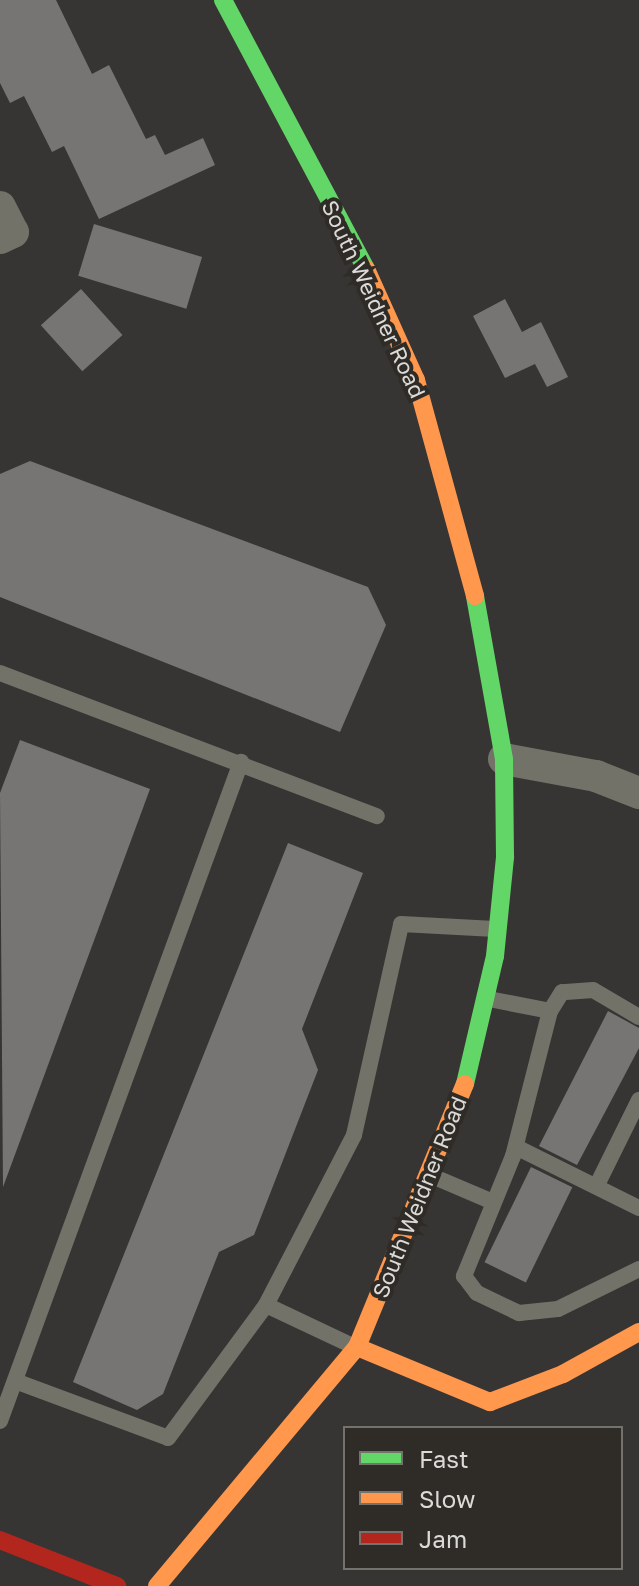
<!DOCTYPE html>
<html>
<head>
<meta charset="utf-8">
<style>
	body { margin:0 }
	#map { position:relative; width:639px; height:1586px; overflow:hidden; background:#373533; font-family:"Golos Text",sans-serif }
	div>[style] { position:absolute }
	.building>* { inset:0; background:#777574; transform-origin:0 0 }
	.lane>* { height:16px; margin:-8px; padding:0 8px; transform-origin:8px; border-radius:8px; background:#737268 }
	.street>* { height:32px; margin:-16px; padding:0 16px; transform-origin:16px; border-radius:16px; background:#737268 }
	.fast>* { height:18px; margin:-9px; padding:0 9px; transform-origin:9px; border-radius:9px; background:#63d668 }
	.slow>* { height:18px; margin:-9px; padding:0 9px; transform-origin:9px; border-radius:9px; background:#ff974d }
	.jam>* { height:18px; margin:-9px; padding:0 9px; transform-origin:9px; border-radius:9px; background:#b3261e }
	span { translate:-50% -50%; white-space:nowrap; text-align:center; line-height:1.15; -webkit-text-stroke:8px #2f2c27; paint-order:stroke }
	.street-label { font-size:22px; color:#dcdad7 }
	.legend { position:absolute; left:343px; top:1426px; width:280px; height:144px; box-sizing:border-box; background:#2f2c27; border:2px solid #74726d; margin:0; padding:10px 14px; list-style:none; font-size:24px; color:#dcdad7 }
	.legend li { display:flex; align-items:center; gap:16px; height:40px }
	.legend b { width:40px; border:2px solid #74726d }
</style>
</head>
<body>
<div id="map">
	<div class="building">
		<i style="clip-path:polygon(0 0,56px 0,92px 74px,109px 65px,146px 139px,155px 135px,165px 155px,203px 138px,215px 165px,99px 219px,64px 146px,52px 152px,24px 96px,10px 103px,0 83px)"></i>
		<i style="left:94px;top:224px;width:113px;height:54px;rotate:17deg"></i>
		<i style="left:81px;top:289px;width:62px;height:54px;rotate:48deg"></i>
		<i style="clip-path:polygon(505px 299px,522px 332px,541px 322px,568px 377px,547px 387px,535px 364px,505px 378px,473px 316px)"></i>
		<i style="clip-path:polygon(30px 461px,368px 587px,386px 625px,340px 732px,0 597px,0 474px)"></i>
		<i style="clip-path:polygon(20px 740px,150px 789px,3px 1187px,0 793px)"></i>
		<i style="clip-path:polygon(288px 843px,363px 873px,302px 1029px,318px 1070px,254px 1235px,219px 1252px,163px 1394px,137px 1410px,73px 1382px)"></i>
		<i style="clip-path:polygon(608px 1011px,639px 1028px,639px 1048px,577px 1165px,539px 1146px)"></i>
		<i style="left:531px;top:1167px;width:46px;height:106px;rotate:26deg"></i>
	</div>
	<div class="lane">
		<i style="left:0;top:673px;width:403px;rotate:20.8deg"></i>
		<i style="left:489px;top:999px;width:62px;rotate:11.1deg"></i>
		<i style="left:639px;top:1017px;width:53px;rotate:-149.6deg"></i>
		<i style="left:593px;top:990px;width:31px;rotate:176deg"></i>
		<i style="left:562px;top:992px;width:22px;rotate:122deg"></i>
		<i style="left:550px;top:1011px;width:150px;rotate:104.3deg"></i>
		<i style="left:513px;top:1156px;width:130px;rotate:112.2deg"></i>
		<i style="left:464px;top:1276px;width:21px;rotate:53deg"></i>
		<i style="left:477px;top:1293px;width:47px;rotate:25.5deg"></i>
		<i style="left:519px;top:1313px;width:39px;rotate:-6deg"></i>
		<i style="left:558px;top:1309px;width:90px;rotate:-26.3deg"></i>
		<i style="left:516px;top:1147px;width:137px;rotate:26.4deg"></i>
		<i style="left:432px;top:1176px;width:66px;rotate:23.1deg"></i>
		<i style="left:597px;top:1185px;width:95px;rotate:-63.7deg"></i>
		<i style="left:266px;top:1305px;width:98px;rotate:25.3deg"></i>
		<i style="left:15px;top:1381px;width:163px;rotate:20.4deg"></i>
		<i style="left:168px;top:1438px;width:165px;rotate:-53.6deg"></i>
		<i style="left:266px;top:1305px;width:191px;rotate:-62.6deg"></i>
		<i style="left:354px;top:1135px;width:216px;rotate:-77.4deg"></i>
		<i style="left:401px;top:924px;width:94px;rotate:3deg"></i>
		<i style="left:0;top:1421px;width:702px;rotate:-69.91deg"></i>
	</div>
	<div class="street">
		<i style="left:0;top:207px;width:28px;rotate:63deg"></i>
		<i style="left:13px;top:232px;width:14px;rotate:155deg"></i>
		<i style="left:504px;top:759px;width:94px;rotate:10.5deg"></i>
		<i style="left:596px;top:776px;width:46px;rotate:21.6deg"></i>
	</div>
	<div class="fast">
		<i style="left:223px;top:0;width:305px;rotate:62deg"></i>
		<i style="left:465px;top:1084px;width:131px;rotate:-76.8deg"></i>
		<i style="left:495px;top:956px;width:100px;rotate:-84.2deg"></i>
		<i style="left:505px;top:857px;width:98px;rotate:-90.6deg"></i>
		<i style="left:504px;top:759px;width:166px;rotate:-100.1deg"></i>
	</div>
	<div class="slow">
		<i style="left:366px;top:269px;width:122px;rotate:65.8deg"></i>
		<i style="left:416px;top:380px;width:224px;rotate:74.7deg"></i>
		<i style="left:357px;top:1347px;width:144px;rotate:22.5deg"></i>
		<i style="left:490px;top:1402px;width:78px;rotate:-21deg"></i>
		<i style="left:563px;top:1374px;width:87px;rotate:-28.9deg"></i>
		<i style="left:157px;top:1586px;width:312px;rotate:-50.1deg"></i>
		<i style="left:357px;top:1347px;width:284px;rotate:-67.7deg"></i>
	</div>
	<div class="jam">
		<i style="left:0;top:1540px;width:126px;rotate:21.5deg"></i>
	</div>
	<div class="street-label">
		<span style="left:374px;top:299px;rotate:65deg">South Weidner Road</span>
		<span style="left:419px;top:1197px;rotate:-68deg">South Weidner Road</span>
	</div>
	<ul class="legend">
	<li><b style="height:10px;background:#63d668"></b>Fast</li>
	<li><b style="height:10px;background:#ff974d"></b>Slow</li>
	<li><b style="height:10px;background:#b3261e"></b>Jam</li>
	</ul>
</div>
</body>
</html>
